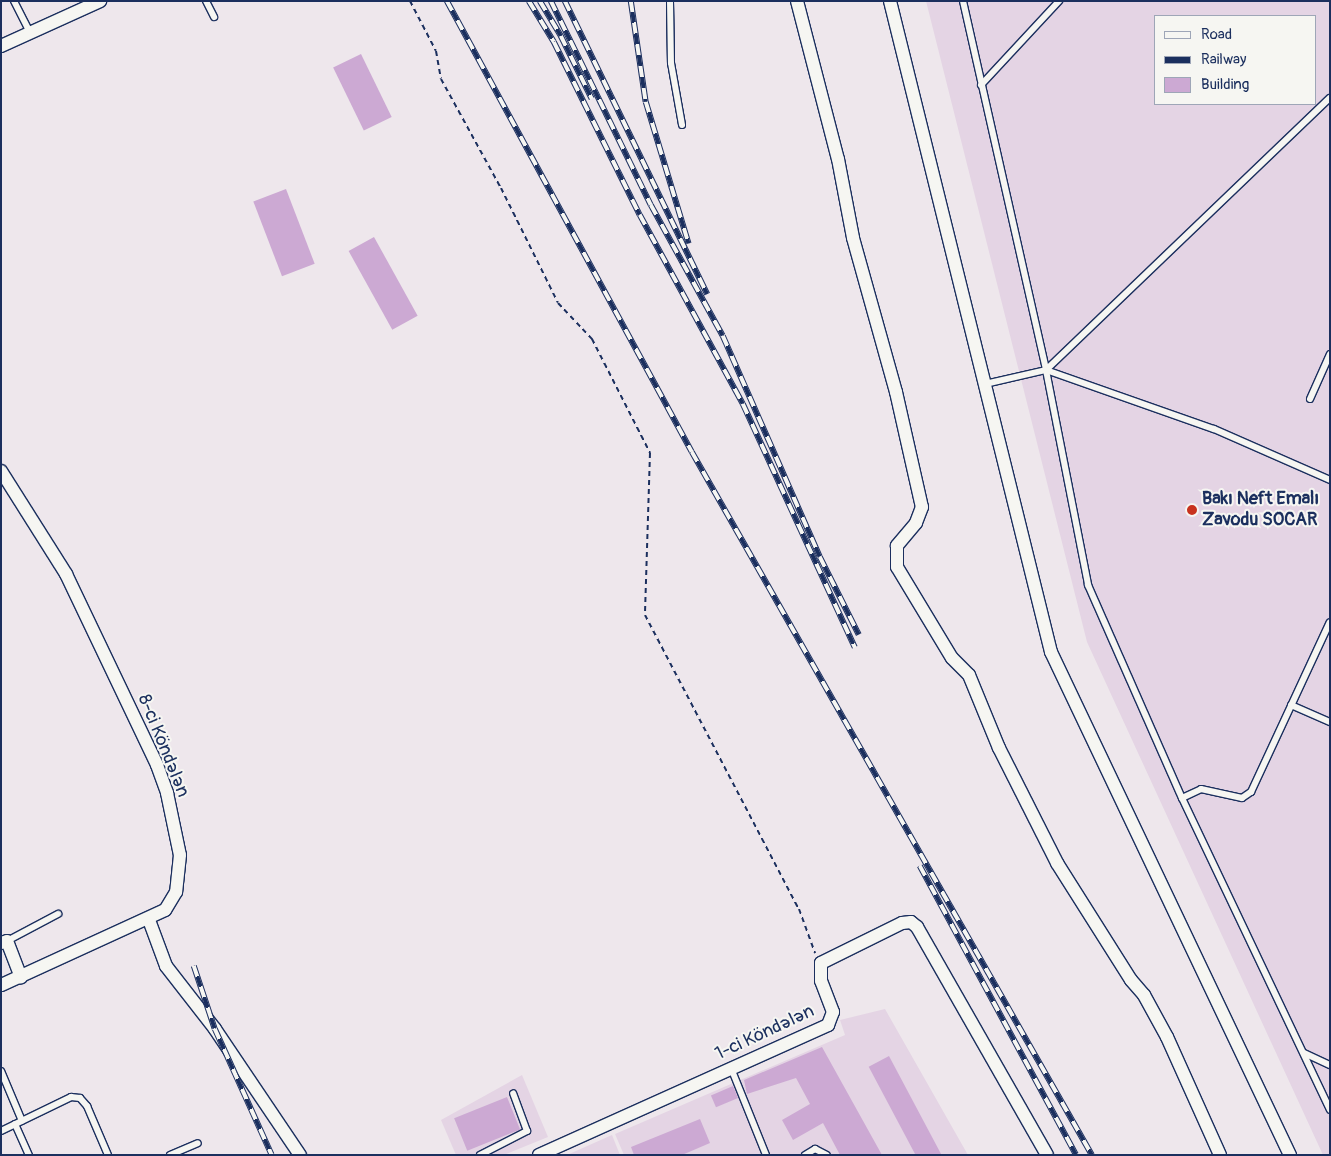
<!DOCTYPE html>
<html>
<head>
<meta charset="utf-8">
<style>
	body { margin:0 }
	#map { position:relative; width:1331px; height:1156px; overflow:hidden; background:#eee7ec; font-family:Pangolin,sans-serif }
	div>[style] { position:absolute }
	.built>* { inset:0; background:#e4d4e4 }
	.building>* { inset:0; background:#cca9d3; transform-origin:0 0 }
	.path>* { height:2px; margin-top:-1px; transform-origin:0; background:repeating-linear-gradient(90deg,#1b2f5e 0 5px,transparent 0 9px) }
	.roads { filter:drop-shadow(1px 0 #1b2f5e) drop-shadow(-1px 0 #1b2f5e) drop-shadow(0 1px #1b2f5e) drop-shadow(0 -1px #1b2f5e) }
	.lane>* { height:6px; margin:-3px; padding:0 3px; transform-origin:3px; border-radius:3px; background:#f6f6f2 }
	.street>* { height:12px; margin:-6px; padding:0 6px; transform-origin:6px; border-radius:6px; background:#f6f6f2 }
	.rail>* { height:5.5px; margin-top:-2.75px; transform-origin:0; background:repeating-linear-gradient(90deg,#f6f6f2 0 11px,#1b2f5e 0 22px); box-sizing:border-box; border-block:1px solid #1b2f5e }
	.dots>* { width:14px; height:14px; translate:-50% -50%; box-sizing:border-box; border:2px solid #f6f6f2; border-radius:50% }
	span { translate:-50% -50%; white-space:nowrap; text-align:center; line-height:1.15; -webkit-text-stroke:4px #f6f6f2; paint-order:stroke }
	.poi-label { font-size:18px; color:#1b2f5e; font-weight:700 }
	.left { translate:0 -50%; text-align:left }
	.street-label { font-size:18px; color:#1b2f5e }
	.frame { position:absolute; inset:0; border:2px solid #1b2f5e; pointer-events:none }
	.legend { position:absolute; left:1154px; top:15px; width:162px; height:90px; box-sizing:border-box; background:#f6f6f2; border:1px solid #9ea6b7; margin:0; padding:6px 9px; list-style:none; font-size:15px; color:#1b2f5e }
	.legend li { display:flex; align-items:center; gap:10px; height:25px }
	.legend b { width:25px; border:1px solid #9ea6b7 }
</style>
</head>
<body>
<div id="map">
	<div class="built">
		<i style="clip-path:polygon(evenodd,926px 1px,1330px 1px,1330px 1155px,1323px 1155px,1087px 642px,926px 1px,1155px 16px,1315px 16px,1315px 104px,1155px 104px,1155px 16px)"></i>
		<i style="clip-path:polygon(885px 1009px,968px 1155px,624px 1155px,615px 1134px,845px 1035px,840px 1020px)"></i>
		<i style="clip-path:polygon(522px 1075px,548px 1137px,504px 1155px,456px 1155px,441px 1120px)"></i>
		<i style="clip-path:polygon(612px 1135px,620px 1155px,567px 1155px)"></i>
	</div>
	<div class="building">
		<i style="left:361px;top:54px;width:70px;height:31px;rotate:64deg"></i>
		<i style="left:286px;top:189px;width:80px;height:35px;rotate:69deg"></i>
		<i style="left:374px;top:237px;width:90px;height:29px;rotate:61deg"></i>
		<i style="clip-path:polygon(822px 1047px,882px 1155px,840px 1155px,823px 1123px,793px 1140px,782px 1120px,810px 1104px,796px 1078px,747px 1094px,744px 1080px)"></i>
		<i style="left:889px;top:1056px;width:112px;height:23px;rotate:62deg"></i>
		<i style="left:733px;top:1086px;width:13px;height:24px;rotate:67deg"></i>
		<i style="left:507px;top:1097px;width:35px;height:57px;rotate:68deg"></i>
		<i style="clip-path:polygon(700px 1119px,710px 1143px,682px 1155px,634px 1155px,631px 1147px)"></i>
	</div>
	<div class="path">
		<i style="left:410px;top:1px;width:56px;rotate:62.5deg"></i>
		<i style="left:436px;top:51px;width:28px;rotate:80deg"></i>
		<i style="left:441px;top:79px;width:124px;rotate:61.2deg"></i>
		<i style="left:501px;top:188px;width:128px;rotate:63.6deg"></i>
		<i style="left:558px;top:303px;width:50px;rotate:46.6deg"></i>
		<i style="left:592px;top:339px;width:128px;rotate:63deg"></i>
		<i style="left:650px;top:453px;width:162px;rotate:91.8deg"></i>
		<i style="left:645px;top:615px;width:332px;rotate:62.4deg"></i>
		<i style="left:799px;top:909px;width:47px;rotate:70deg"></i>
	</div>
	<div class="roads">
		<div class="lane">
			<i style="left:14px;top:1px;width:34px;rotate:63deg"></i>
			<i style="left:206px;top:1px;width:18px;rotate:63deg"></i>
			<i style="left:670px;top:1px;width:62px;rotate:89.1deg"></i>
			<i style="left:671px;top:63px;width:63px;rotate:79.9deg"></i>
			<i style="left:963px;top:1px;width:378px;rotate:77.3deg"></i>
			<i style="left:1046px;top:370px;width:219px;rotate:78.9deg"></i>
			<i style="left:1088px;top:585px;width:233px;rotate:66.2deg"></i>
			<i style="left:1182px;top:798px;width:345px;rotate:64.6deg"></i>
			<i style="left:981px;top:85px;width:115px;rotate:-47.1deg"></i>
			<i style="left:1046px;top:370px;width:178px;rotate:19.4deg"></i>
			<i style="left:1214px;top:429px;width:127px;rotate:23.7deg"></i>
			<i style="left:985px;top:384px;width:63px;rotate:-12.9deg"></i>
			<i style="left:1046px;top:370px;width:393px;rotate:-43.8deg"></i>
			<i style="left:1310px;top:399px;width:49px;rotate:-66deg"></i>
			<i style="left:1291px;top:705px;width:43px;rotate:23.6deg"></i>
			<i style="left:1182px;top:798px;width:21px;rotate:-25deg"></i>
			<i style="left:1201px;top:789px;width:42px;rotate:12.4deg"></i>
			<i style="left:1242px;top:798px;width:11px;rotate:-34deg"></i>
			<i style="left:1251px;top:792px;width:187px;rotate:-65.1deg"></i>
			<i style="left:7px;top:941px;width:58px;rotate:-27.9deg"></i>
			<i style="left:1304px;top:1053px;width:29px;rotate:25deg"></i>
			<i style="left:731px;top:1068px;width:94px;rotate:68.1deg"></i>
			<i style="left:1px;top:1071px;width:54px;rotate:67.2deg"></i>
			<i style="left:15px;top:1124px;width:34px;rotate:66deg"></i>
			<i style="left:1px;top:1131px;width:78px;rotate:-25.9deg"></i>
			<i style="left:71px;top:1097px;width:9px;rotate:6deg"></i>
			<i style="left:80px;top:1098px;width:11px;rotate:49deg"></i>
			<i style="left:87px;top:1106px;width:53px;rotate:66.8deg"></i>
			<i style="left:170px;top:1155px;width:30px;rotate:-23deg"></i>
			<i style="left:480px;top:1155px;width:53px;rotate:-27.1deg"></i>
			<i style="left:527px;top:1131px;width:40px;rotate:-110.2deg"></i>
			<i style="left:805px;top:1155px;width:12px;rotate:-31deg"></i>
			<i style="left:815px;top:1149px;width:13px;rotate:27deg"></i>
		</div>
		<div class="street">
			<i style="left:797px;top:1px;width:163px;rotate:75.5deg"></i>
			<i style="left:838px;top:159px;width:80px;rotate:79.2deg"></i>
			<i style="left:853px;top:238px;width:160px;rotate:74.4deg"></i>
			<i style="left:896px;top:392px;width:118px;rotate:77.3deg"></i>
			<i style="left:922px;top:507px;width:17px;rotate:111deg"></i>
			<i style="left:916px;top:523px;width:30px;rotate:130deg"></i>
			<i style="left:897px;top:546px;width:21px;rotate:90deg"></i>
			<i style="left:897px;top:567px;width:106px;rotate:58.9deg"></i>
			<i style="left:952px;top:658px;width:24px;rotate:45deg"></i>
			<i style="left:969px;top:675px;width:79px;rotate:67.7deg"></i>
			<i style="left:999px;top:748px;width:129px;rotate:63.2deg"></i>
			<i style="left:1057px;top:863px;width:138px;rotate:57.7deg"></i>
			<i style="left:1131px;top:980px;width:20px;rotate:49deg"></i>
			<i style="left:1144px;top:995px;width:48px;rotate:61.3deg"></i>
			<i style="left:1167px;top:1037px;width:129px;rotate:65.8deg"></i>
			<i style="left:890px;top:1px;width:671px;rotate:76.11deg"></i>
			<i style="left:1051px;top:652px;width:557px;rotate:64.59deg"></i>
			<i style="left:1px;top:46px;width:109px;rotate:-24.4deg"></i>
			<i style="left:1px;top:471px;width:122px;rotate:57.7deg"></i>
			<i style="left:66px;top:574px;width:212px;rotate:64.5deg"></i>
			<i style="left:157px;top:765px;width:30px;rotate:70deg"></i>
			<i style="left:167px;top:793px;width:63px;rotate:78.2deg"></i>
			<i style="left:180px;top:855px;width:37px;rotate:96deg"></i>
			<i style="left:176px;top:892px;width:21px;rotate:121deg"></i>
			<i style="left:165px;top:910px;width:180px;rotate:155.4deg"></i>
			<i style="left:149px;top:920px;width:49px;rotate:69.7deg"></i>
			<i style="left:166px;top:966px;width:80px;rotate:52.1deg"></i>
			<i style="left:215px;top:1029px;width:152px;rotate:56deg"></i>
			<i style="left:1px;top:943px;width:6px;rotate:-18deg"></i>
			<i style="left:7px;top:941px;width:39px;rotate:69deg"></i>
			<i style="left:539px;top:1155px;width:317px;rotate:-24.2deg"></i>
			<i style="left:828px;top:1025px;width:14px;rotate:-69deg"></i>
			<i style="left:833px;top:1012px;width:33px;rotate:-111deg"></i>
			<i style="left:821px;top:981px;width:18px;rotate:-90deg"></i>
			<i style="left:821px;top:963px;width:90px;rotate:-26.3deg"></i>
			<i style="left:902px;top:923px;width:9px;rotate:-6deg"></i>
			<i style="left:911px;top:922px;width:8px;rotate:40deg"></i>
			<i style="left:917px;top:927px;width:262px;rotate:60.3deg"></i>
		</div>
	</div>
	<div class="rail">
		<i style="left:447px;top:1px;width:513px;rotate:61.49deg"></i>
		<i style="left:692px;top:452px;width:809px;rotate:60.36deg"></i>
		<i style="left:529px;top:1px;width:48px;rotate:58.6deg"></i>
		<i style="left:554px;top:42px;width:193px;rotate:63.6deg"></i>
		<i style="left:640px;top:215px;width:215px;rotate:61.4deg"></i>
		<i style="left:743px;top:404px;width:268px;rotate:65.3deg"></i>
		<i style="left:540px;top:1px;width:41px;rotate:59deg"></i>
		<i style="left:561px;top:36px;width:70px;rotate:63.8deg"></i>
		<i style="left:551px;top:1px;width:227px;rotate:63.9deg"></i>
		<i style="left:651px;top:205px;width:149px;rotate:61.2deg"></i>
		<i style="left:723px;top:336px;width:241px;rotate:66.3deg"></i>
		<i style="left:820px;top:557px;width:87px;rotate:63.4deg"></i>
		<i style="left:565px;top:1px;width:326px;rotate:64.1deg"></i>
		<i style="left:631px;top:1px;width:102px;rotate:81.6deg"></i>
		<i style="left:646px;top:102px;width:148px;rotate:73.2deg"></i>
		<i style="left:920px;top:866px;width:328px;rotate:61.6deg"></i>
		<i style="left:194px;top:966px;width:66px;rotate:71.6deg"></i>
		<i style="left:215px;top:1029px;width:138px;rotate:65.7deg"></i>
	</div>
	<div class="dots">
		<i style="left:1192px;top:510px;background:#c8321e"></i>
	</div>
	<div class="poi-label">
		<span class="left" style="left:1202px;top:510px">Bakı Neft Emalı<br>Zavodu SOCAR</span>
	</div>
	<div class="street-label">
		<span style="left:163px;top:746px;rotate:68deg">8-ci Köndələn</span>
		<span style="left:765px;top:1033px;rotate:-25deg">1-ci Köndələn</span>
	</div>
	<div class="frame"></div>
	<ul class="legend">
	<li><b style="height:6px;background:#f6f6f2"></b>Road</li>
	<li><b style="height:6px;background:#1b2f5e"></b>Railway</li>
	<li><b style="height:14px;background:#cca9d3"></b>Building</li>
	</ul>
</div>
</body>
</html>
